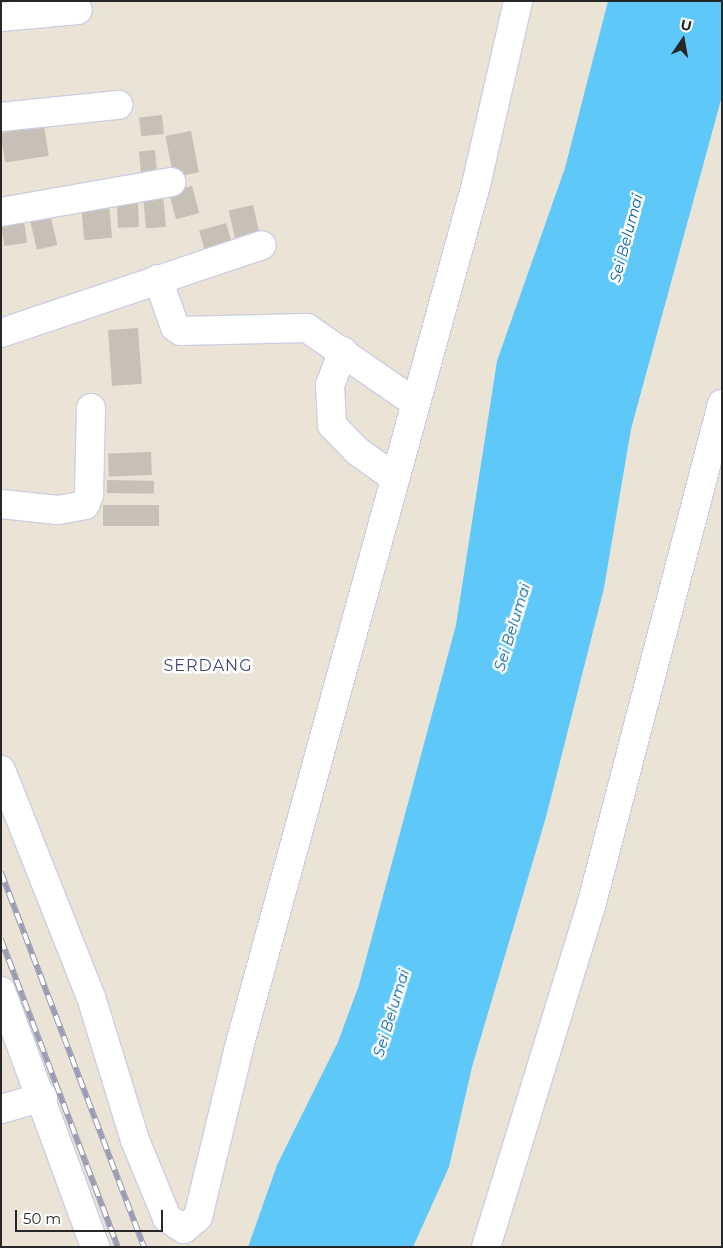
<!DOCTYPE html>
<html>
<head>
<meta charset="utf-8">
<style>
	body { margin:0 }
	#map { position:relative; width:723px; height:1248px; overflow:hidden; background:#ebe3d6; font-family:Montserrat,sans-serif }
	div>[style] { position:absolute }
	.water>* { inset:0; background:#5ec9f9 }
	.building>* { inset:0; background:#c6c0b7; transform-origin:0 0 }
	.roads { filter:drop-shadow(1px 0 #cccfe2) drop-shadow(-1px 0 #cccfe2) drop-shadow(0 1px #cccfe2) drop-shadow(0 -1px #cccfe2) }
	.minor>* { height:28px; margin:-14px; padding:0 14px; transform-origin:14px; border-radius:14px; background:#fff }
	.rail>* { height:5.5px; margin-top:-2.75px; transform-origin:0; background:repeating-linear-gradient(90deg,#fff 0 11px,#999cb3 0 22px); box-sizing:border-box; border-block:1px solid #999cb3 }
	span { translate:-50% -50%; white-space:nowrap; text-align:center; line-height:1.15; -webkit-text-stroke:5px #fff; paint-order:stroke }
	.water-label { font-size:15px; color:#0262a0; font-style:italic }
	.quarter-label { font-size:16px; color:#444b7b; letter-spacing:1px }
	.frame { position:absolute; inset:0; border:2px solid #272727; pointer-events:none }
	.north { position:absolute; left:658px; top:15px; width:50px; height:50px; -webkit-text-stroke:4px #fff; paint-order:stroke; rotate:12deg; font-size:14px; font-weight:700; line-height:20px; text-align:center; color:#272727 }
	.north::after { content:''; display:block; margin:auto; width:18px; height:22px; background:#272727; clip-path:polygon(50% 0,100% 100%,50% 72%,0 100%) }
	.scale { position:absolute; left:15px; top:1210px; width:148px; height:22px; box-sizing:border-box; border:2px solid #272727; border-top:0; padding-left:6px; font-size:15px; line-height:18px; white-space:nowrap; color:#272727; -webkit-text-stroke:4px #fff; paint-order:stroke }
</style>
</head>
<body>
<div id="map">
	<div class="water">
		<i style="clip-path:polygon(608px 1px,722px 1px,722px 96px,631px 429px,604px 588px,546px 817px,472px 1067px,449px 1167px,413px 1247px,248px 1247px,277px 1165px,338px 1042px,359px 985px,456px 625px,497px 361px,565px 168px)"></i>
	</div>
	<div class="building">
		<i style="left:162px;top:115px;width:19px;height:23px;rotate:84deg"></i>
		<i style="left:44px;top:126px;width:30px;height:44px;rotate:81deg"></i>
		<i style="left:191px;top:131px;width:42px;height:26px;rotate:79deg"></i>
		<i style="left:155px;top:150px;width:32px;height:16px;rotate:85deg"></i>
		<i style="left:192px;top:186px;width:28px;height:24px;rotate:75deg"></i>
		<i style="left:163px;top:194px;width:33px;height:20px;rotate:85deg"></i>
		<i style="left:138px;top:202px;width:25px;height:21px;rotate:88deg"></i>
		<i style="left:109px;top:203px;width:35px;height:28px;rotate:85deg"></i>
		<i style="left:253px;top:205px;width:28px;height:25px;rotate:77deg"></i>
		<i style="left:49px;top:209px;width:37px;height:21px;rotate:77deg"></i>
		<i style="left:24px;top:221px;width:22px;height:23px;rotate:82deg"></i>
		<i style="left:226px;top:223px;width:26px;height:28px;rotate:74deg"></i>
		<i style="left:138px;top:328px;width:56px;height:30px;rotate:86deg"></i>
		<i style="left:151px;top:452px;width:23px;height:43px;rotate:88deg"></i>
		<i style="left:107px;top:480px;width:47px;height:13px;rotate:1deg"></i>
		<i style="left:103px;top:505px;width:56px;height:21px"></i>
	</div>
	<div class="roads">
		<div class="minor">
			<i style="left:1px;top:17px;width:77px;rotate:-5.2deg"></i>
			<i style="left:1px;top:117px;width:118px;rotate:-5.9deg"></i>
			<i style="left:1px;top:212px;width:173px;rotate:-10deg"></i>
			<i style="left:158px;top:279px;width:51px;rotate:70.5deg"></i>
			<i style="left:175px;top:327px;width:7px;rotate:34deg"></i>
			<i style="left:181px;top:331px;width:126px;rotate:-1.4deg"></i>
			<i style="left:307px;top:328px;width:130px;rotate:34.7deg"></i>
			<i style="left:1px;top:333px;width:275px;rotate:-18.6deg"></i>
			<i style="left:343px;top:351px;width:36px;rotate:111deg"></i>
			<i style="left:330px;top:385px;width:40px;rotate:87.1deg"></i>
			<i style="left:332px;top:425px;width:36px;rotate:46deg"></i>
			<i style="left:357px;top:451px;width:47px;rotate:35.4deg"></i>
			<i style="left:1px;top:504px;width:57px;rotate:6deg"></i>
			<i style="left:58px;top:510px;width:27px;rotate:-10deg"></i>
			<i style="left:85px;top:505px;width:11px;rotate:-68deg"></i>
			<i style="left:89px;top:495px;width:87px;rotate:-88.7deg"></i>
			<i style="left:1px;top:770px;width:244px;rotate:68.4deg"></i>
			<i style="left:91px;top:997px;width:150px;rotate:72.9deg"></i>
			<i style="left:135px;top:1140px;width:84px;rotate:67.7deg"></i>
			<i style="left:167px;top:1218px;width:20px;rotate:33deg"></i>
			<i style="left:184px;top:1229px;width:18px;rotate:-41deg"></i>
			<i style="left:198px;top:1217px;width:175px;rotate:-76.4deg"></i>
			<i style="left:239px;top:1047px;width:894px;rotate:-74.63deg"></i>
			<i style="left:476px;top:185px;width:189px;rotate:-77.1deg"></i>
			<i style="left:1px;top:991px;width:273px;rotate:69.8deg"></i>
			<i style="left:1px;top:1109px;width:44px;rotate:-15.9deg"></i>
			<i style="left:486px;top:1247px;width:357px;rotate:-72.9deg"></i>
			<i style="left:591px;top:906px;width:519px;rotate:-75.37deg"></i>
		</div>
	</div>
	<div class="rail">
		<i style="left:1px;top:872px;width:401px;rotate:69.1deg"></i>
		<i style="left:1px;top:939px;width:329px;rotate:69.2deg"></i>
	</div>
	<div class="water-label">
		<span style="left:626px;top:238px;rotate:-75deg">Sei Belumai</span>
		<span style="left:512px;top:627px;rotate:-73deg">Sei Belumai</span>
		<span style="left:391px;top:1013px;rotate:-73deg">Sei Belumai</span>
	</div>
	<div class="quarter-label">
		<span style="left:208px;top:666px">SERDANG</span>
	</div>
	<div class="frame"></div>
	<div class="north">U</div>
	<div class="scale">50 m</div>
</div>
</body>
</html>
